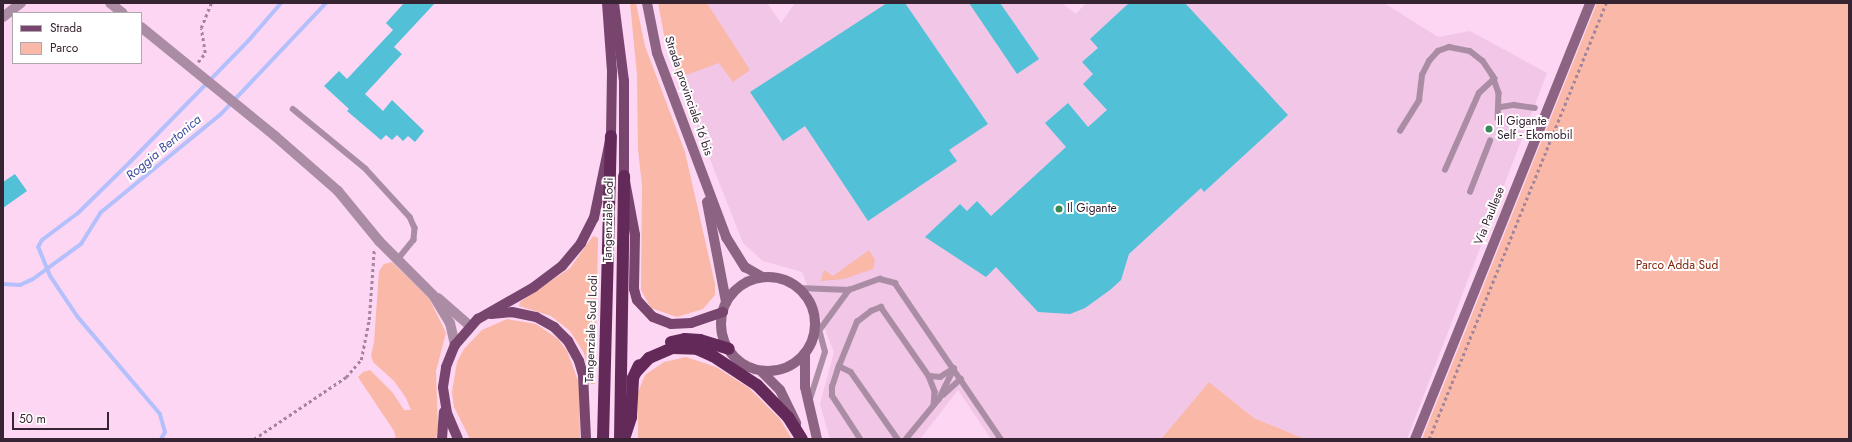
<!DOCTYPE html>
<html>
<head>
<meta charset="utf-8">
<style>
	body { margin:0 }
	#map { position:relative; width:1852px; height:442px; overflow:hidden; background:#fdd6f4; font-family:Jost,sans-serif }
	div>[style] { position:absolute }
	.built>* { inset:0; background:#f1c6e7 }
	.green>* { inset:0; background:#f9b8a8 }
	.stream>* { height:4px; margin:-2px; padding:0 2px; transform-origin:2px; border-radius:2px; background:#b3c0fb }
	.building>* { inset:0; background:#52c0d7 }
	.path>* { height:2.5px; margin-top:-1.25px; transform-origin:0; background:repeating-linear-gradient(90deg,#a3859c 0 3px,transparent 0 6px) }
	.lane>* { height:5.5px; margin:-2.75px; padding:0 2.75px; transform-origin:2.75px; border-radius:2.75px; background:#aa8da4 }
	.street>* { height:10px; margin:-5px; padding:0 5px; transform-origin:5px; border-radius:5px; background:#aa8da4 }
	.secondary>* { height:10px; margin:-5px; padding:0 5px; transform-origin:5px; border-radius:5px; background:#8d6384 }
	.secondary>.ring { margin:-5px; padding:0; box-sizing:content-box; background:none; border:10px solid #8d6384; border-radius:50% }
	.primary>* { height:10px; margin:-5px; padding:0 5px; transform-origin:5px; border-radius:5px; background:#77456d }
	.highway>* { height:12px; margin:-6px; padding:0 6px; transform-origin:6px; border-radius:6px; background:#632a59 }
	.dots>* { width:11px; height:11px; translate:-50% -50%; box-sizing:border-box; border:2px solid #fff; border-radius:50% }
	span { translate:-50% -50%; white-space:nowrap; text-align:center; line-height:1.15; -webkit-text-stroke:4px #fff; paint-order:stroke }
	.street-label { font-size:12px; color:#362432 }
	.poi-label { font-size:12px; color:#362432 }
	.left { translate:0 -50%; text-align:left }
	.park-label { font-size:12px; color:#84240c }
	.water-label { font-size:13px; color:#414ca0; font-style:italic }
	.frame { position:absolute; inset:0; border:4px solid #362432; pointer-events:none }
	.legend { position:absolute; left:12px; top:12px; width:130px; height:52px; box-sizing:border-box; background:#fff; border:1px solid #afa7ad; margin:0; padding:5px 7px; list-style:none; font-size:12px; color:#362432 }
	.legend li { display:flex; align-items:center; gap:8px; height:20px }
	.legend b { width:20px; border:1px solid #afa7ad }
	.scale { position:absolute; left:12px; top:412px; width:97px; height:18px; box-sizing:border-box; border:2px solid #362432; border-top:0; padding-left:5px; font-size:12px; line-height:14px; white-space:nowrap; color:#362432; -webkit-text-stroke:3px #fff; paint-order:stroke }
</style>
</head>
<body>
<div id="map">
	<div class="built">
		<i style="clip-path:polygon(707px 3px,767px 3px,781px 23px,795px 3px,1062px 3px,1076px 14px,1086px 3px,1384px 3px,1438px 37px,1470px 31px,1547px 73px,1407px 439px,1305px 439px,1254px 418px,1209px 382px,1161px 439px,991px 439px,958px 390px,920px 439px,830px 439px,820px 404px,834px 352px,802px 272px,763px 261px,743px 243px,678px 78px,719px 62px,749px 70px)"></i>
	</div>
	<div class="green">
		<i style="clip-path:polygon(630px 3px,636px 3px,645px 46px,685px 152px,715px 284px,715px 295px,703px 309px,677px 317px,651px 308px,641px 290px,642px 186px,638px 149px,637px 75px)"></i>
		<i style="clip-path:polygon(658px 3px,707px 3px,750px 70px,733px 82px,719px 63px,678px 78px,664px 35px)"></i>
		<i style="clip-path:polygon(1597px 3px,1849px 3px,1849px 439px,1422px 439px)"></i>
		<i style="clip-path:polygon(593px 236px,598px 238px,595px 384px,591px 384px,584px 353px,570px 331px,551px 316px,519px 306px,520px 302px,570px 268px)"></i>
		<i style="clip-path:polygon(869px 250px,875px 260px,873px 269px,844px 279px,821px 281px,824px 270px,833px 276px)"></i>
		<i style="clip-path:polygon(392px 262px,429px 298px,446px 333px,436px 371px,438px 428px,436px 439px,396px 439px,394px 431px,358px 377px,363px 372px,370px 370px,393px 393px,404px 410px,411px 410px,406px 398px,394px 381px,373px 362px,371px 355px,374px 342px,379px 271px,384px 264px)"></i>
		<i style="clip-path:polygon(507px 319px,536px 324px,558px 339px,567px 351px,579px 383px,580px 439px,470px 439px,454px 407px,452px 392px,457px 362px,464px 349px,482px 330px)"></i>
		<i style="clip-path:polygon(686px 357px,716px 367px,749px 388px,780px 419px,792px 439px,638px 439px,638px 392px,645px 375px,664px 362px)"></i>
		<i style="clip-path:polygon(1209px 382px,1254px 418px,1305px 439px,1161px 439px)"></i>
	</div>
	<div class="stream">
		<i style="left:3px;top:284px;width:17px;rotate:3deg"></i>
		<i style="left:20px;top:285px;width:14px;rotate:-25deg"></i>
		<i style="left:33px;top:279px;width:59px;rotate:-36.1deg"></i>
		<i style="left:81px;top:244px;width:36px;rotate:-58deg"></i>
		<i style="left:100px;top:213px;width:156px;rotate:-39.3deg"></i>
		<i style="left:221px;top:114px;width:153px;rotate:-46.6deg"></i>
		<i style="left:161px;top:439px;width:8px;rotate:-60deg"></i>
		<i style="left:165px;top:432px;width:19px;rotate:-106deg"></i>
		<i style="left:160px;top:414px;width:128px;rotate:-130.3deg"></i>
		<i style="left:77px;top:316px;width:48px;rotate:-124deg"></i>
		<i style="left:50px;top:276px;width:31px;rotate:-112deg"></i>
		<i style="left:38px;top:247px;width:8px;rotate:-60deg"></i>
		<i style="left:42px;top:240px;width:45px;rotate:-36.9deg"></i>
		<i style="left:78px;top:213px;width:73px;rotate:-44.4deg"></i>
		<i style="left:130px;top:162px;width:170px;rotate:-45.7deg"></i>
		<i style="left:249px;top:40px;width:49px;rotate:-49.1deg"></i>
	</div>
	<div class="building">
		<i style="clip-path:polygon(404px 3px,435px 3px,394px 47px,402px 54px,365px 94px,383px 111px,392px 100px,424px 131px,415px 142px,408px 136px,403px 141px,397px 135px,392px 140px,386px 135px,381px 140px,347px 111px,349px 109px,324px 86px,339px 71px,347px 79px,393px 30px,386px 23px)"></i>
		<i style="clip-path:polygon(887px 3px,905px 3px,988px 124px,949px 150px,957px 161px,868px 221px,805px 126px,783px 141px,750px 92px)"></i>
		<i style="clip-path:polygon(969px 3px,1000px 3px,1039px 59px,1017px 74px)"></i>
		<i style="clip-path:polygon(1129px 3px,1185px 3px,1288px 115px,1204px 192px,1201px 188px,1129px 254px,1121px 280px,1110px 290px,1085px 308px,1070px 314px,1038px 312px,996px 267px,986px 277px,925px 237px,960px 204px,967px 211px,977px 201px,991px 216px,1066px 147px,1045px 123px,1068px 103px,1088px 127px,1107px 110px,1083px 84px,1093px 74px,1082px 62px,1098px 48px,1090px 39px)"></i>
		<i style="clip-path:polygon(15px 174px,27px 191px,3px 208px,3px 182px)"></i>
	</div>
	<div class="path">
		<i style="left:198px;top:62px;width:11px;rotate:-52deg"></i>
		<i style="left:205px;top:53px;width:25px;rotate:-99deg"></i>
		<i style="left:201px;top:28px;width:27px;rotate:-68deg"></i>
		<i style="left:254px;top:439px;width:111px;rotate:-34deg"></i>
		<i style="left:346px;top:377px;width:23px;rotate:-49deg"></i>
		<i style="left:361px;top:360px;width:41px;rotate:-78.7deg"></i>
		<i style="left:369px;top:320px;width:70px;rotate:-85.9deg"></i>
		<i style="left:1429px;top:439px;width:471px;rotate:-67.9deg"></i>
	</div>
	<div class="lane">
		<i style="left:1501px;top:107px;width:13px;rotate:-9deg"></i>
		<i style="left:1514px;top:105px;width:21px;rotate:8deg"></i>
		<i style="left:293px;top:109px;width:94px;rotate:39.4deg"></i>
		<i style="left:366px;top:169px;width:65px;rotate:47.5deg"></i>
		<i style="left:410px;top:217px;width:12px;rotate:66deg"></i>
		<i style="left:415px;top:228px;width:12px;rotate:95deg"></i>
		<i style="left:414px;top:240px;width:26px;rotate:129deg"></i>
		<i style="left:1400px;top:131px;width:36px;rotate:-58deg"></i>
		<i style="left:1419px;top:100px;width:25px;rotate:-83deg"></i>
		<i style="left:1422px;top:75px;width:16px;rotate:-63deg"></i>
		<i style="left:1429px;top:61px;width:13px;rotate:-48deg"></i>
		<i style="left:1438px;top:51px;width:12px;rotate:-20deg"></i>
		<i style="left:1449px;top:47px;width:21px;rotate:11deg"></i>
		<i style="left:1470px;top:51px;width:16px;rotate:38deg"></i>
		<i style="left:1483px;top:61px;width:18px;rotate:56deg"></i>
		<i style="left:1493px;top:76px;width:18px;rotate:71deg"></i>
		<i style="left:1499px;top:93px;width:25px;rotate:92deg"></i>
		<i style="left:1445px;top:170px;width:84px;rotate:-66.2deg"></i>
		<i style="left:1479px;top:93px;width:21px;rotate:-43deg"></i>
		<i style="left:1470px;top:192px;width:55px;rotate:-68.6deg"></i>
		<i style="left:799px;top:288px;width:50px;rotate:2.3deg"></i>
		<i style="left:849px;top:290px;width:33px;rotate:-20deg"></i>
		<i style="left:880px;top:279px;width:16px;rotate:15deg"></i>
		<i style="left:895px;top:283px;width:189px;rotate:55.8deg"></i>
		<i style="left:813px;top:339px;width:61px;rotate:-53.7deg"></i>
		<i style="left:839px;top:366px;width:48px;rotate:-67.8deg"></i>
		<i style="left:857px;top:322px;width:18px;rotate:-38deg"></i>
		<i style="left:871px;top:311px;width:11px;rotate:-22deg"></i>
		<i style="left:881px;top:307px;width:84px;rotate:55.2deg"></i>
		<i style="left:929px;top:376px;width:17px;rotate:69deg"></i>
		<i style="left:935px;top:392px;width:13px;rotate:94deg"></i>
		<i style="left:930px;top:376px;width:10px;rotate:6deg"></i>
		<i style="left:940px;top:377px;width:15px;rotate:-32deg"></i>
		<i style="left:943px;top:395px;width:24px;rotate:-42deg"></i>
		<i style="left:810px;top:399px;width:49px;rotate:-72.3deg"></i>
		<i style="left:825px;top:352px;width:42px;rotate:-105deg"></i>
		<i style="left:860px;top:439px;width:51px;rotate:-123.1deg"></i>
		<i style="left:832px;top:396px;width:9px;rotate:-90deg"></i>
		<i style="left:832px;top:387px;width:22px;rotate:-72deg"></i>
		<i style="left:839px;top:366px;width:13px;rotate:27deg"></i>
		<i style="left:851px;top:372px;width:82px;rotate:55deg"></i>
		<i style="left:906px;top:439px;width:52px;rotate:-50.5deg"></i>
		<i style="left:939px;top:399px;width:34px;rotate:-64deg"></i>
	</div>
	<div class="street">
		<i style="left:110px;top:3px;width:16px;rotate:38deg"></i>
		<i style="left:3px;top:17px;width:23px;rotate:-38deg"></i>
		<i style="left:141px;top:27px;width:173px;rotate:39.1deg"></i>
		<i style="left:275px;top:136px;width:84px;rotate:41.1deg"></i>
		<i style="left:338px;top:191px;width:65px;rotate:50.6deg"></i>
		<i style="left:379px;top:241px;width:76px;rotate:45deg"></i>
		<i style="left:433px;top:295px;width:33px;rotate:59deg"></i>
		<i style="left:450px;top:323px;width:23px;rotate:77deg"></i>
		<i style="left:438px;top:298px;width:43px;rotate:41.2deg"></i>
	</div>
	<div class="secondary">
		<i style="left:647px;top:3px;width:51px;rotate:78.7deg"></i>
		<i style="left:657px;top:53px;width:197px;rotate:69.4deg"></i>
		<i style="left:726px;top:237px;width:36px;rotate:58deg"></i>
		<i style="left:745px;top:267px;width:20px;rotate:30deg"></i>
		<i style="left:707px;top:202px;width:102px;rotate:79.2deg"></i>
		<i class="ring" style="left:721px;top:277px;width:84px;height:84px"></i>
		<i style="left:805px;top:354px;width:33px;rotate:90deg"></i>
		<i style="left:805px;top:387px;width:53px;rotate:77deg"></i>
		<i style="left:761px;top:371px;width:27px;rotate:45deg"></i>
		<i style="left:780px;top:390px;width:37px;rotate:64deg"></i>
		<i style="left:1415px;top:439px;width:470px;rotate:-68.1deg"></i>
	</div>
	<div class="primary">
		<i style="left:614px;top:3px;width:79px;rotate:82.7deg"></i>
		<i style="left:624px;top:81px;width:95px;rotate:90deg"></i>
		<i style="left:624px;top:176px;width:60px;rotate:79.4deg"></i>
		<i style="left:635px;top:235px;width:54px;rotate:91.1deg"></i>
		<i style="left:634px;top:289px;width:11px;rotate:75deg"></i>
		<i style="left:637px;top:300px;width:23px;rotate:47deg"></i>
		<i style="left:653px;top:317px;width:19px;rotate:21deg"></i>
		<i style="left:671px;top:324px;width:20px;rotate:-3deg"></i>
		<i style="left:691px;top:323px;width:34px;rotate:-19deg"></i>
		<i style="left:491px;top:314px;width:21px;rotate:-5deg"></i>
		<i style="left:512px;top:312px;width:25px;rotate:12deg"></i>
		<i style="left:536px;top:317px;width:21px;rotate:29deg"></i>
		<i style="left:554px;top:327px;width:20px;rotate:45deg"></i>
		<i style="left:568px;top:341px;width:23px;rotate:61deg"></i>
		<i style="left:579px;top:361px;width:15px;rotate:74deg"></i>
		<i style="left:583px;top:375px;width:64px;rotate:87.3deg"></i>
		<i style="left:442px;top:439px;width:27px;rotate:-86deg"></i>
		<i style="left:458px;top:439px;width:28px;rotate:-113deg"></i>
		<i style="left:447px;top:413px;width:26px;rotate:-99deg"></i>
		<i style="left:443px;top:387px;width:20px;rotate:-81deg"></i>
		<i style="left:446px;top:367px;width:24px;rotate:-68deg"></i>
		<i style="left:455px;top:345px;width:35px;rotate:-49deg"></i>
		<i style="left:478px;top:319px;width:64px;rotate:-29.7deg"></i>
		<i style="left:534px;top:287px;width:35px;rotate:-37deg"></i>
		<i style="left:562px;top:266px;width:30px;rotate:-50deg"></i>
		<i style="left:581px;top:243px;width:28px;rotate:-63deg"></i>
		<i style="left:594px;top:218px;width:84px;rotate:-78.3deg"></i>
		<i style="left:611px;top:136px;width:65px;rotate:-89.1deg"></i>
		<i style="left:612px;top:71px;width:68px;rotate:-94.2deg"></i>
	</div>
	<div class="highway">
		<i style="left:671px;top:342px;width:14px;rotate:-12deg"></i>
		<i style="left:685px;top:339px;width:15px;rotate:4deg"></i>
		<i style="left:700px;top:340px;width:30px;rotate:17deg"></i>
		<i style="left:636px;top:372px;width:19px;rotate:-47deg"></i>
		<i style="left:649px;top:358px;width:26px;rotate:-23deg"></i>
		<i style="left:673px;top:348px;width:24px;rotate:2deg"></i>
		<i style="left:697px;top:349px;width:17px;rotate:24deg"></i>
		<i style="left:713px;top:356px;width:53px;rotate:33.4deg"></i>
		<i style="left:757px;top:385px;width:45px;rotate:45.9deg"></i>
		<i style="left:788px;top:417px;width:26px;rotate:58deg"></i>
		<i style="left:603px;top:439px;width:303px;rotate:-88.5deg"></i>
		<i style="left:620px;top:439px;width:263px;rotate:-89.1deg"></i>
		<i style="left:624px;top:439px;width:23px;rotate:-72deg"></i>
		<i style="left:631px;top:417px;width:39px;rotate:-87deg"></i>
		<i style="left:633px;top:378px;width:14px;rotate:-65deg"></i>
	</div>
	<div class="dots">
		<i style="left:1489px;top:129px;background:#388858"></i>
		<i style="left:1059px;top:209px;background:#388858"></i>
	</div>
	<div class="street-label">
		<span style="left:688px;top:96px;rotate:71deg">Strada provinciale 16 bis</span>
		<span style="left:1490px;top:216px;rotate:-68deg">Via Paullese</span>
		<span style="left:609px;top:220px;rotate:-89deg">Tangenziale Lodi</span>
		<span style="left:592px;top:329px;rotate:-88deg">Tangenziale Sud Lodi</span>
	</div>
	<div class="poi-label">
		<span class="left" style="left:1497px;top:129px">Il Gigante<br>Self - Ekomobil</span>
		<span class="left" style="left:1067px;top:209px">Il Gigante</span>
	</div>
	<div class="park-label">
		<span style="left:1677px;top:266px">Parco Adda Sud</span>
	</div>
	<div class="water-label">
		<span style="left:164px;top:148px;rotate:-40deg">Roggia Bertonica</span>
	</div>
	<div class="frame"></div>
	<ul class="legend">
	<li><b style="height:5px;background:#77456d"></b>Strada</li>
	<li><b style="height:11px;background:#f9b8a8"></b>Parco</li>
	</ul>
	<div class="scale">50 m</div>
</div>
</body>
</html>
